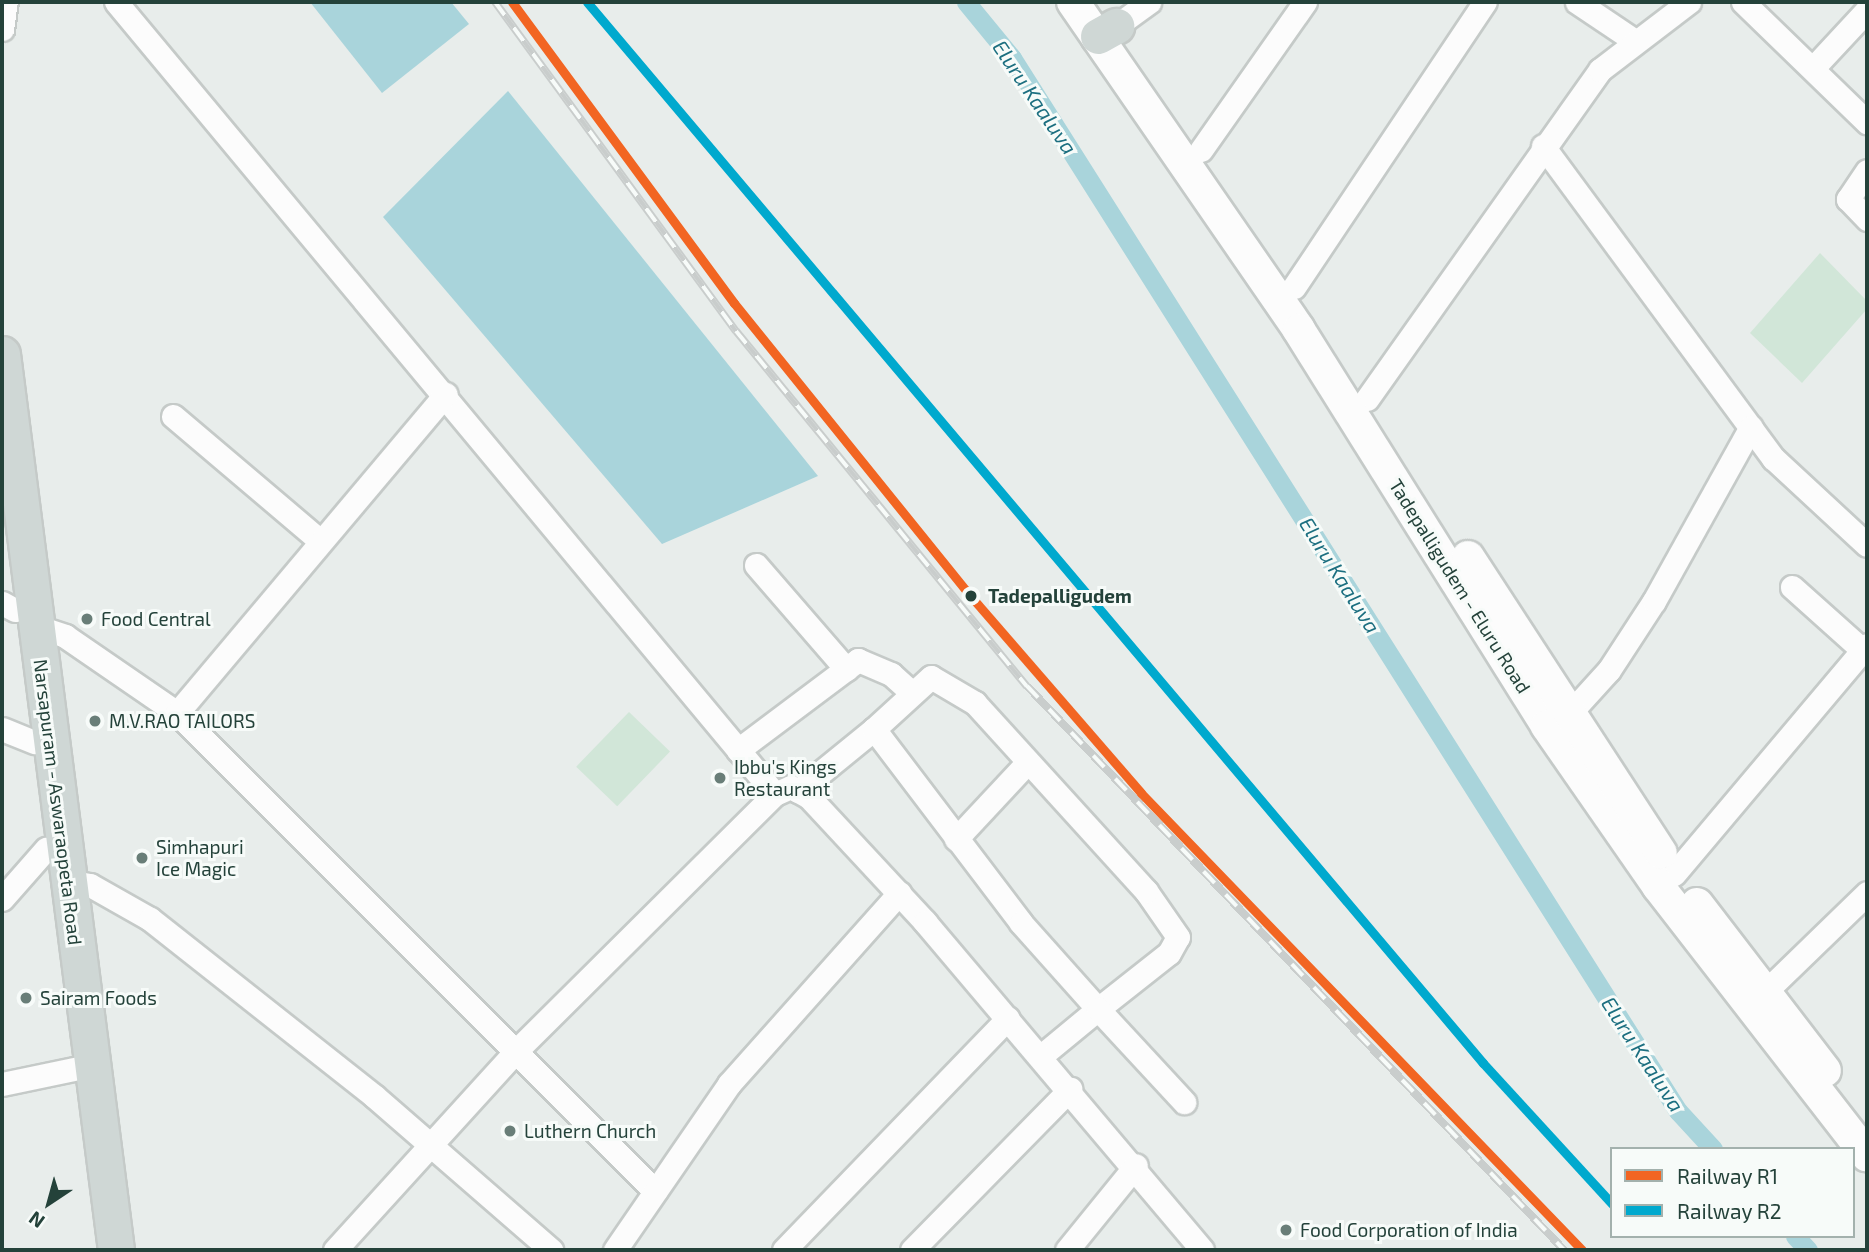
<!DOCTYPE html>
<html>
<head>
<meta charset="utf-8">
<style>
	body { margin:0 }
	#map { position:relative; width:1869px; height:1252px; overflow:hidden; background:#e8edeb; font-family:"Exo 2",sans-serif }
	div>[style] { position:absolute }
	.green>* { inset:0; background:#d1e6d8; transform-origin:0 0 }
	.water>* { inset:0; background:#a9d4db }
	.canal>* { height:19px; margin:-9.5px; padding:0 9.5px; transform-origin:9.5px; border-radius:9.5px; background:#a9d4db }
	.roads { filter:drop-shadow(2px 0 #c5cac8) drop-shadow(-2px 0 #c5cac8) drop-shadow(0 2px #c5cac8) drop-shadow(0 -2px #c5cac8) }
	.street>* { height:23px; margin:-11.5px; padding:0 11.5px; transform-origin:11.5px; border-radius:11.5px; background:#fcfcfc }
	.secondary>* { height:32px; margin:-16px; padding:0 16px; transform-origin:16px; border-radius:16px; background:#fcfcfc }
	.primary>* { height:35px; margin:-17.5px; padding:0 17.5px; transform-origin:17.5px; border-radius:17.5px; background:#cfd7d5 }
	.rail>* { height:8px; margin-top:-4px; transform-origin:0; background:repeating-linear-gradient(90deg,#f7fbf9 0 16px,#c9cdcc 0 32px); box-sizing:border-box; border-block:2px solid #c9cdcc }
	.rail-1>* { height:9px; margin:-4.5px; padding:0 4.5px; transform-origin:4.5px; border-radius:4.5px; background:#f26522 }
	.rail-2>* { height:9px; margin:-4.5px; padding:0 4.5px; transform-origin:4.5px; border-radius:4.5px; background:#00a9ce }
	.dots>* { width:19px; height:19px; translate:-50% -50%; box-sizing:border-box; border:4px solid #f7fbf9; border-radius:50% }
	span { translate:-50% -50%; white-space:nowrap; text-align:center; line-height:1.15; -webkit-text-stroke:6px #f7fbf9; paint-order:stroke }
	.street-label { font-size:19px; color:#24423a }
	.stop-label { font-size:19px; color:#24423a; font-weight:700 }
	.left { translate:0 -50%; text-align:left }
	.poi-label { font-size:19px; color:#24423a }
	.water-label { font-size:21px; color:#1c6f80; font-style:italic }
	.frame { position:absolute; inset:0; border:4px solid #24423a; pointer-events:none }
	.legend { position:absolute; left:1610px; top:1147px; width:245px; height:91px; box-sizing:border-box; background:#f7fbf9; border:2px solid #a3b1ad; margin:0; padding:9px 12px; list-style:none; font-size:21px; color:#24423a }
	.legend li { display:flex; align-items:center; gap:14px; height:35px }
	.legend b { width:35px; border:2px solid #a3b1ad }
	.north { position:absolute; left:14px; top:1168px; width:70px; height:70px; -webkit-text-stroke:5px #f7fbf9; paint-order:stroke; rotate:216deg; font-size:19px; font-weight:700; line-height:28px; text-align:center; color:#24423a }
	.north::after { content:''; display:block; margin:auto; width:24px; height:32px; background:#24423a; clip-path:polygon(50% 0,100% 100%,50% 72%,0 100%) }
</style>
</head>
<body>
<div id="map">
	<div class="green">
		<i style="clip-path:polygon(1820px 253px,1867px 301px,1867px 309px,1802px 383px,1750px 333px)"></i>
		<i style="left:629px;top:712px;width:57px;height:76px;rotate:44deg"></i>
	</div>
	<div class="water">
		<i style="clip-path:polygon(310px 2px,451px 2px,469px 24px,382px 93px)"></i>
		<i style="clip-path:polygon(508px 91px,818px 476px,662px 544px,383px 217px)"></i>
	</div>
	<div class="canal">
		<i style="left:966px;top:2px;width:72px;rotate:50.6deg"></i>
		<i style="left:1012px;top:58px;width:1246px;rotate:57.69deg"></i>
		<i style="left:1678px;top:1111px;width:52px;rotate:47.4deg"></i>
		<i style="left:1795px;top:1236px;width:19px;rotate:47deg"></i>
	</div>
	<div class="roads">
		<div class="street">
			<i style="left:116px;top:2px;width:1030px;rotate:50.24deg"></i>
			<i style="left:1577px;top:2px;width:70px;rotate:33.9deg"></i>
			<i style="left:1743px;top:2px;width:173px;rotate:44.1deg"></i>
			<i style="left:1116px;top:26px;width:41px;rotate:-36deg"></i>
			<i style="left:2px;top:29px;width:27px;rotate:-82deg"></i>
			<i style="left:1814px;top:67px;width:78px;rotate:-47.1deg"></i>
			<i style="left:1543px;top:146px;width:388px;rotate:53.6deg"></i>
			<i style="left:1773px;top:458px;width:128px;rotate:42.8deg"></i>
			<i style="left:1201px;top:150px;width:181px;rotate:-54.9deg"></i>
			<i style="left:1867px;top:171px;width:34px;rotate:124deg"></i>
			<i style="left:1848px;top:199px;width:28px;rotate:46deg"></i>
			<i style="left:1294px;top:287px;width:343px;rotate:-56.2deg"></i>
			<i style="left:1367px;top:399px;width:403px;rotate:-54.7deg"></i>
			<i style="left:1600px;top:70px;width:112px;rotate:-37.4deg"></i>
			<i style="left:173px;top:416px;width:192px;rotate:40.3deg"></i>
			<i style="left:756px;top:565px;width:138px;rotate:49.1deg"></i>
			<i style="left:1792px;top:587px;width:101px;rotate:41.8deg"></i>
			<i style="left:2px;top:603px;width:15px;rotate:28deg"></i>
			<i style="left:35px;top:626px;width:32px;rotate:18deg"></i>
			<i style="left:65px;top:636px;width:136px;rotate:34.5deg"></i>
			<i style="left:177px;top:713px;width:676px;rotate:45deg"></i>
			<i style="left:177px;top:713px;width:417px;rotate:-49.9deg"></i>
			<i style="left:1569px;top:714px;width:59px;rotate:-47.7deg"></i>
			<i style="left:1609px;top:670px;width:82px;rotate:-56.9deg"></i>
			<i style="left:1654px;top:601px;width:199px;rotate:-60.9deg"></i>
			<i style="left:2px;top:729px;width:35px;rotate:22deg"></i>
			<i style="left:738px;top:750px;width:150px;rotate:-36.9deg"></i>
			<i style="left:858px;top:660px;width:36px;rotate:23deg"></i>
			<i style="left:891px;top:674px;width:28px;rotate:42deg"></i>
			<i style="left:798px;top:791px;width:98px;rotate:-39.2deg"></i>
			<i style="left:956px;top:839px;width:103px;rotate:-47deg"></i>
			<i style="left:1674px;top:874px;width:299px;rotate:-49.9deg"></i>
			<i style="left:67px;top:881px;width:23px;rotate:10deg"></i>
			<i style="left:90px;top:885px;width:69px;rotate:29.5deg"></i>
			<i style="left:150px;top:919px;width:285px;rotate:38.3deg"></i>
			<i style="left:374px;top:1096px;width:235px;rotate:41deg"></i>
			<i style="left:2px;top:899px;width:67px;rotate:-48.7deg"></i>
			<i style="left:1766px;top:991px;width:141px;rotate:-44.1deg"></i>
			<i style="left:1041px;top:1056px;width:74px;rotate:-39.5deg"></i>
			<i style="left:1098px;top:1009px;width:90px;rotate:-38.3deg"></i>
			<i style="left:1169px;top:953px;width:18px;rotate:-61deg"></i>
			<i style="left:1178px;top:937px;width:56px;rotate:-124.8deg"></i>
			<i style="left:1146px;top:891px;width:254px;rotate:-132.3deg"></i>
			<i style="left:975px;top:703px;width:51px;rotate:-149.4deg"></i>
			<i style="left:931px;top:677px;width:77px;rotate:137.6deg"></i>
			<i style="left:874px;top:729px;width:243px;rotate:52.8deg"></i>
			<i style="left:1021px;top:923px;width:115px;rotate:48.2deg"></i>
			<i style="left:1098px;top:1009px;width:127px;rotate:47.2deg"></i>
			<i style="left:2px;top:1084px;width:93px;rotate:-11.8deg"></i>
			<i style="left:335px;top:1250px;width:272px;rotate:-47.7deg"></i>
			<i style="left:518px;top:1049px;width:362px;rotate:-44.8deg"></i>
			<i style="left:775px;top:794px;width:17px;rotate:-24deg"></i>
			<i style="left:791px;top:787px;width:21px;rotate:29deg"></i>
			<i style="left:809px;top:797px;width:171px;rotate:47.1deg"></i>
			<i style="left:925px;top:922px;width:429px;rotate:49.8deg"></i>
			<i style="left:615px;top:1250px;width:201px;rotate:-55.5deg"></i>
			<i style="left:729px;top:1084px;width:256px;rotate:-48.3deg"></i>
			<i style="left:784px;top:1250px;width:322px;rotate:-46deg"></i>
			<i style="left:912px;top:1250px;width:226px;rotate:-45.5deg"></i>
			<i style="left:1067px;top:1250px;width:109px;rotate:-50.9deg"></i>
		</div>
		<div class="secondary">
			<i style="left:1073px;top:2px;width:398px;rotate:55.4deg"></i>
			<i style="left:1299px;top:330px;width:467px;rotate:57.9deg"></i>
			<i style="left:1547px;top:726px;width:195px;rotate:55.2deg"></i>
			<i style="left:1658px;top:886px;width:341px;rotate:52.2deg"></i>
			<i style="left:1468px;top:557px;width:353px;rotate:56.9deg"></i>
			<i style="left:1697px;top:904px;width:210px;rotate:52.5deg"></i>
		</div>
		<div class="primary">
			<i style="left:1098px;top:36px;width:21px;rotate:-29deg"></i>
			<i style="left:2px;top:354px;width:903px;rotate:82.75deg"></i>
		</div>
	</div>
	<div class="rail">
		<i style="left:495px;top:2px;width:408px;rotate:53.8deg"></i>
		<i style="left:736px;top:331px;width:459px;rotate:50.7deg"></i>
		<i style="left:1027px;top:686px;width:779px;rotate:46.4deg"></i>
	</div>
	<div class="rail-1">
		<i style="left:512px;top:2px;width:374px;rotate:53.6deg"></i>
		<i style="left:734px;top:303px;width:373px;rotate:51.1deg"></i>
		<i style="left:968px;top:593px;width:264px;rotate:49.1deg"></i>
		<i style="left:1141px;top:793px;width:635px;rotate:46.02deg"></i>
	</div>
	<div class="rail-2">
		<i style="left:587px;top:2px;width:1389px;rotate:49.82deg"></i>
		<i style="left:1483px;top:1063px;width:191px;rotate:47.5deg"></i>
	</div>
	<div class="dots">
		<i style="left:971px;top:596px;background:#24423a"></i>
		<i style="left:87px;top:619px;background:#697e78"></i>
		<i style="left:95px;top:721px;background:#697e78"></i>
		<i style="left:720px;top:778px;background:#697e78"></i>
		<i style="left:142px;top:858px;background:#697e78"></i>
		<i style="left:26px;top:998px;background:#697e78"></i>
		<i style="left:510px;top:1131px;background:#697e78"></i>
		<i style="left:1286px;top:1230px;background:#697e78"></i>
	</div>
	<div class="street-label">
		<span style="left:1460px;top:586px;rotate:58deg">Tadepalligudem - Eluru Road</span>
		<span style="left:58px;top:802px;rotate:83deg">Narsapuram - Aswaraopeta Road</span>
	</div>
	<div class="stop-label">
		<span class="left" style="left:988px;top:596px">Tadepalligudem</span>
	</div>
	<div class="poi-label">
		<span class="left" style="left:101px;top:619px">Food Central</span>
		<span class="left" style="left:109px;top:721px">M.V.RAO TAILORS</span>
		<span class="left" style="left:734px;top:778px">Ibbu's Kings<br>Restaurant</span>
		<span class="left" style="left:156px;top:858px">Simhapuri<br>Ice Magic</span>
		<span class="left" style="left:40px;top:998px">Sairam Foods</span>
		<span class="left" style="left:524px;top:1131px">Luthern Church</span>
		<span class="left" style="left:1300px;top:1230px">Food Corporation of India</span>
	</div>
	<div class="water-label">
		<span style="left:1035px;top:97px;rotate:56deg">Eluru Kaaluva</span>
		<span style="left:1340px;top:575px;rotate:58deg">Eluru Kaaluva</span>
		<span style="left:1643px;top:1054px;rotate:57deg">Eluru Kaaluva</span>
	</div>
	<div class="frame"></div>
	<ul class="legend">
	<li><b style="height:9px;background:#f26522"></b>Railway R1</li>
	<li><b style="height:9px;background:#00a9ce"></b>Railway R2</li>
	</ul>
	<div class="north">N</div>
</div>
</body>
</html>
